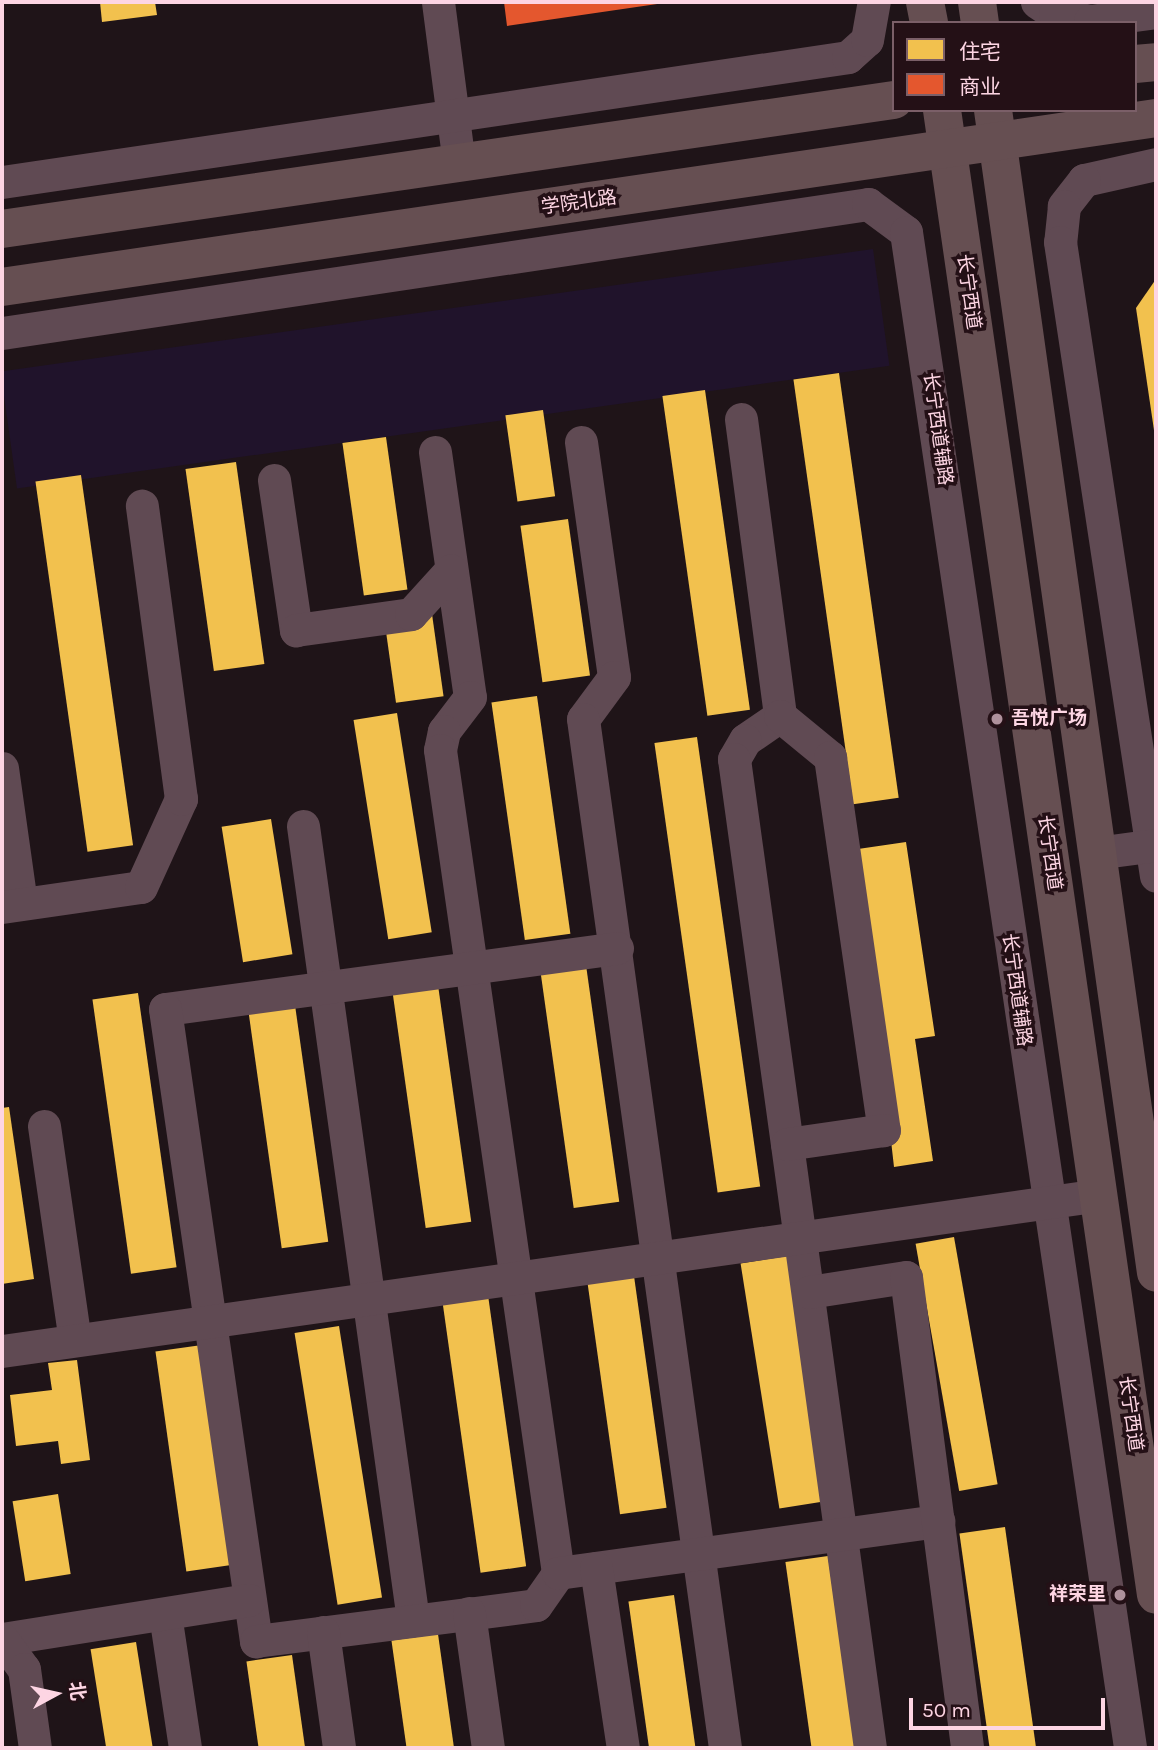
<!DOCTYPE html>
<html>
<head>
<meta charset="utf-8">
<style>
	body { margin:0 }
	#map { position:relative; width:1158px; height:1750px; overflow:hidden; background:#1f1418; font-family:Karla,"Noto Sans SC",sans-serif }
	div>[style] { position:absolute }
	.green>* { inset:0; background:#20132b; transform-origin:0 0 }
	.homes>* { inset:0; background:#f2c14e; transform-origin:0 0 }
	.shops>* { inset:0; background:#e4572e }
	.minor>* { height:33px; margin:-16.5px; padding:0 16.5px; transform-origin:16.5px; border-radius:16.5px; background:#604a53 }
	.major>* { height:38px; margin:-19px; padding:0 19px; transform-origin:19px; border-radius:19px; background:#664f52 }
	.dots>* { width:19px; height:19px; translate:-50% -50%; box-sizing:border-box; border:4px solid #241016; border-radius:50% }
	span { translate:-50% -50%; white-space:nowrap; text-align:center; line-height:1.15; -webkit-text-stroke:7px #241016; paint-order:stroke }
	.street-label { font-size:19px; color:#fdd5e3 }
	.poi-label { font-size:19px; color:#fdd5e3; font-weight:700 }
	.left { translate:0 -50%; text-align:left }
	.right { translate:-100% -50%; text-align:right }
	.frame { position:absolute; inset:0; border:4px solid #fdd5e3; pointer-events:none }
	.legend { position:absolute; left:892px; top:21px; width:245px; height:91px; box-sizing:border-box; background:#241016; border:2px solid #7b5f68; margin:0; padding:9px 12px; list-style:none; font-size:21px; color:#fdd5e3 }
	.legend li { display:flex; align-items:center; gap:14px; height:35px }
	.legend b { width:35px; border:2px solid #7b5f68 }
	.north { position:absolute; left:21px; top:1659px; width:70px; height:70px; -webkit-text-stroke:5px #241016; paint-order:stroke; rotate:82deg; font-size:19px; font-weight:700; line-height:28px; text-align:center; color:#fdd5e3 }
	.north::after { content:''; display:block; margin:auto; width:24px; height:32px; background:#fdd5e3; clip-path:polygon(50% 0,100% 100%,50% 72%,0 100%) }
	.scale { position:absolute; left:909px; top:1698px; width:196px; height:32px; box-sizing:border-box; border:4px solid #fdd5e3; border-top:0; padding-left:9px; font-size:21px; line-height:24px; white-space:nowrap; color:#fdd5e3; -webkit-text-stroke:5px #241016; paint-order:stroke }
</style>
</head>
<body>
<div id="map">
	<div class="green">
		<i style="left:873px;top:249px;width:118px;height:881px;rotate:82deg"></i>
	</div>
	<div class="homes">
		<i style="clip-path:polygon(100px 2px,155px 2px,157px 15px,102px 22px)"></i>
		<i style="clip-path:polygon(1156px 279px,1156px 437px,1155px 437px,1136px 308px)"></i>
		<i style="left:839px;top:373px;width:429px;height:46px;rotate:82deg"></i>
		<i style="left:705px;top:390px;width:323px;height:43px;rotate:82deg"></i>
		<i style="left:543px;top:410px;width:87px;height:38px;rotate:82deg"></i>
		<i style="left:386px;top:437px;width:154px;height:44px;rotate:82deg"></i>
		<i style="left:236px;top:462px;width:204px;height:51px;rotate:82deg"></i>
		<i style="left:81px;top:475px;width:374px;height:46px;rotate:82deg"></i>
		<i style="left:568px;top:519px;width:158px;height:48px;rotate:82deg"></i>
		<i style="left:432px;top:614px;width:83px;height:48px;rotate:82deg"></i>
		<i style="left:537px;top:696px;width:240px;height:46px;rotate:82deg"></i>
		<i style="left:397px;top:713px;width:222px;height:44px;rotate:81deg"></i>
		<i style="left:697px;top:737px;width:454px;height:43px;rotate:82deg"></i>
		<i style="left:271px;top:819px;width:137px;height:50px;rotate:81deg"></i>
		<i style="clip-path:polygon(906px 842px,935px 1036px,915px 1039px,933px 1161px,894px 1167px,858px 849px)"></i>
		<i style="left:586px;top:965px;width:239px;height:46px;rotate:82deg"></i>
		<i style="left:438px;top:985px;width:239px;height:46px;rotate:82deg"></i>
		<i style="left:138px;top:993px;width:277px;height:46px;rotate:82deg"></i>
		<i style="left:295px;top:1005px;width:239px;height:47px;rotate:82deg"></i>
		<i style="clip-path:polygon(9px 1107px,34px 1279px,2px 1284px,2px 1108px)"></i>
		<i style="left:954px;top:1237px;width:251px;height:39px;rotate:80deg"></i>
		<i style="left:788px;top:1256px;width:248px;height:48px;rotate:81deg"></i>
		<i style="left:634px;top:1276px;width:234px;height:47px;rotate:82deg"></i>
		<i style="left:488px;top:1295px;width:274px;height:46px;rotate:82deg"></i>
		<i style="left:339px;top:1326px;width:275px;height:45px;rotate:81deg"></i>
		<i style="left:202px;top:1345px;width:222px;height:47px;rotate:82deg"></i>
		<i style="clip-path:polygon(77px 1360px,90px 1460px,61px 1464px,58px 1441px,16px 1446px,10px 1395px,52px 1390px,48px 1363px)"></i>
		<i style="left:58px;top:1494px;width:81px;height:46px;rotate:81deg"></i>
		<i style="left:1005px;top:1527px;width:223px;height:46px;rotate:82deg"></i>
		<i style="left:828px;top:1556px;width:194px;height:43px;rotate:82deg"></i>
		<i style="left:674px;top:1595px;width:155px;height:46px;rotate:82deg"></i>
		<i style="left:438px;top:1634px;width:115px;height:47px;rotate:82deg"></i>
		<i style="left:136px;top:1642px;width:107px;height:46px;rotate:81deg"></i>
		<i style="left:292px;top:1655px;width:94px;height:46px;rotate:82deg"></i>
	</div>
	<div class="shops">
		<i style="clip-path:polygon(504px 2px,664px 2px,664px 3px,507px 26px)"></i>
	</div>
	<div class="minor">
		<i style="left:438px;top:2px;width:162px;rotate:82.6deg"></i>
		<i style="left:1037px;top:2px;width:22px;rotate:34deg"></i>
		<i style="left:1055px;top:14px;width:36px;rotate:11deg"></i>
		<i style="left:1090px;top:21px;width:67px;rotate:-7.8deg"></i>
		<i style="left:1156px;top:164px;width:74px;rotate:167.5deg"></i>
		<i style="left:1084px;top:180px;width:33px;rotate:128deg"></i>
		<i style="left:1064px;top:206px;width:36px;rotate:96deg"></i>
		<i style="left:1060px;top:242px;width:641px;rotate:81.39deg"></i>
		<i style="left:2px;top:182px;width:855px;rotate:-8.4deg"></i>
		<i style="left:848px;top:57px;width:25px;rotate:-42deg"></i>
		<i style="left:867px;top:40px;width:39px;rotate:-80deg"></i>
		<i style="left:2px;top:333px;width:876px;rotate:-8.47deg"></i>
		<i style="left:868px;top:204px;width:47px;rotate:36.4deg"></i>
		<i style="left:906px;top:232px;width:1532px;rotate:81.59deg"></i>
		<i style="left:741px;top:419px;width:300px;rotate:82.5deg"></i>
		<i style="left:780px;top:716px;width:42px;rotate:145.6deg"></i>
		<i style="left:745px;top:740px;width:22px;rotate:120deg"></i>
		<i style="left:734px;top:759px;width:998px;rotate:82.17deg"></i>
		<i style="left:581px;top:442px;width:237px;rotate:82deg"></i>
		<i style="left:614px;top:677px;width:52px;rotate:126.4deg"></i>
		<i style="left:583px;top:719px;width:1039px;rotate:82.14deg"></i>
		<i style="left:435px;top:452px;width:247px;rotate:81.9deg"></i>
		<i style="left:470px;top:697px;width:43px;rotate:127.4deg"></i>
		<i style="left:444px;top:731px;width:19px;rotate:102deg"></i>
		<i style="left:440px;top:750px;width:831px;rotate:81.84deg"></i>
		<i style="left:274px;top:480px;width:152px;rotate:81.7deg"></i>
		<i style="left:296px;top:630px;width:116px;rotate:-7.9deg"></i>
		<i style="left:411px;top:614px;width:59px;rotate:-47.7deg"></i>
		<i style="left:780px;top:716px;width:65px;rotate:39.4deg"></i>
		<i style="left:830px;top:757px;width:377px;rotate:81.8deg"></i>
		<i style="left:884px;top:1130px;width:98px;rotate:171.8deg"></i>
		<i style="left:2px;top:768px;width:137px;rotate:82deg"></i>
		<i style="left:303px;top:826px;width:802px;rotate:82.11deg"></i>
		<i style="left:1096px;top:853px;width:61px;rotate:-7.6deg"></i>
		<i style="left:2px;top:907px;width:140px;rotate:-8.2deg"></i>
		<i style="left:141px;top:887px;width:97px;rotate:-65.6deg"></i>
		<i style="left:181px;top:799px;width:296px;rotate:-97.6deg"></i>
		<i style="left:617px;top:948px;width:456px;rotate:172.3deg"></i>
		<i style="left:165px;top:1009px;width:639px;rotate:81.81deg"></i>
		<i style="left:256px;top:1641px;width:282px;rotate:-7.3deg"></i>
		<i style="left:536px;top:1605px;width:39px;rotate:-55deg"></i>
		<i style="left:558px;top:1573px;width:384px;rotate:-7.8deg"></i>
		<i style="left:44px;top:1126px;width:216px;rotate:81.8deg"></i>
		<i style="left:809px;top:1292px;width:98px;rotate:-8.8deg"></i>
		<i style="left:906px;top:1277px;width:475px;rotate:82.6deg"></i>
		<i style="left:2px;top:1351px;width:1108px;rotate:-8.09deg"></i>
		<i style="left:596px;top:1568px;width:182px;rotate:81.5deg"></i>
		<i style="left:469px;top:1613px;width:136px;rotate:82deg"></i>
		<i style="left:165px;top:1614px;width:135px;rotate:81.5deg"></i>
		<i style="left:323px;top:1632px;width:117px;rotate:82.1deg"></i>
		<i style="left:2px;top:1639px;width:250px;rotate:-9deg"></i>
		<i style="left:2px;top:1639px;width:37px;rotate:54deg"></i>
		<i style="left:24px;top:1669px;width:80px;rotate:82.1deg"></i>
	</div>
	<div class="major">
		<i style="left:925px;top:2px;width:21px;rotate:79deg"></i>
		<i style="left:977px;top:2px;width:21px;rotate:82deg"></i>
		<i style="left:1135px;top:64px;width:21px;rotate:-5deg"></i>
		<i style="left:942px;top:110px;width:1500px;rotate:81.8deg"></i>
		<i style="left:993px;top:110px;width:1174px;rotate:82.02deg"></i>
		<i style="left:2px;top:229px;width:901px;rotate:-8.23deg"></i>
		<i style="left:2px;top:287px;width:1166px;rotate:-8.33deg"></i>
	</div>
	<div class="dots">
		<i style="left:997px;top:719px;background:#af919c"></i>
		<i style="left:1120px;top:1595px;background:#af919c"></i>
	</div>
	<div class="street-label">
		<span style="left:579px;top:203px;rotate:-8deg">学院北路</span>
		<span style="left:968px;top:292px;rotate:82deg">长宁西道</span>
		<span style="left:937px;top:429px;rotate:82deg">长宁西道辅路</span>
		<span style="left:1049px;top:853px;rotate:82deg">长宁西道</span>
		<span style="left:1016px;top:990px;rotate:82deg">长宁西道辅路</span>
		<span style="left:1130px;top:1414px;rotate:82deg">长宁西道</span>
	</div>
	<div class="poi-label">
		<span class="left" style="left:1011px;top:719px">吾悦广场</span>
		<span class="right" style="left:1106px;top:1595px">祥荣里</span>
	</div>
	<div class="frame"></div>
	<ul class="legend">
	<li><b style="height:19px;background:#f2c14e"></b>住宅</li>
	<li><b style="height:19px;background:#e4572e"></b>商业</li>
	</ul>
	<div class="north">北</div>
	<div class="scale">50 m</div>
</div>
</body>
</html>
